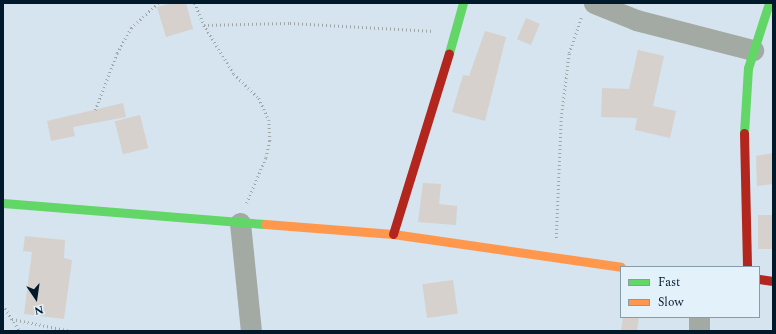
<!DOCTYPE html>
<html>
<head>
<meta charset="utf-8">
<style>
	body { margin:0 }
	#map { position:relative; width:776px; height:334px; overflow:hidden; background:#d5e4ef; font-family:Spectral,serif }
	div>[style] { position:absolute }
	.building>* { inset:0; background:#d6d1cd; transform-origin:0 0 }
	.path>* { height:2.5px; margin-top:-1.25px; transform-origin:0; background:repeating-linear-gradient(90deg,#9fa8a8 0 1px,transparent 0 4px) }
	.street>* { height:21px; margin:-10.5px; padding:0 10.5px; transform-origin:10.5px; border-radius:10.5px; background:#a3aaa4 }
	.fast>* { height:9px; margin:-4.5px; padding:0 4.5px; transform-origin:4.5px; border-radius:4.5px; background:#63d668 }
	.slow>* { height:9px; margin:-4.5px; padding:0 4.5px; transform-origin:4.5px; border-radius:4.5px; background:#ff974d }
	.jam>* { height:9px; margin:-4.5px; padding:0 4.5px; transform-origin:4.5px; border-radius:4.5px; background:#b3261e }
	span { translate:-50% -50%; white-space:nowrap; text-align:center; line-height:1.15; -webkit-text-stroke:3.5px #e3f1fb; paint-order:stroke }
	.frame { position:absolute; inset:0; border:4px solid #00192b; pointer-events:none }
	.legend { position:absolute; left:620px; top:266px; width:140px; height:52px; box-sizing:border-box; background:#e3f1fb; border:1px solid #889ba8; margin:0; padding:5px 7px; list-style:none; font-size:12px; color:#00192b }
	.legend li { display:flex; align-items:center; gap:8px; height:20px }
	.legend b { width:20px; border:1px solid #889ba8 }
	.north { position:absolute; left:16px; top:278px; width:40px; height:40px; -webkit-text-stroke:3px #e3f1fb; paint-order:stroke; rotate:167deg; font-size:11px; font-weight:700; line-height:16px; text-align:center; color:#00192b }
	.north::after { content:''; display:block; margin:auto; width:14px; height:18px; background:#00192b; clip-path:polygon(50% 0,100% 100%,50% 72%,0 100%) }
</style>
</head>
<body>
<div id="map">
	<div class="building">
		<i style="clip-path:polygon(172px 3px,186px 3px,193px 29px,166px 37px,157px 7px)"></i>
		<i style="left:526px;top:18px;width:15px;height:23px;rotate:23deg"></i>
		<i style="clip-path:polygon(485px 31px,506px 37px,485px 121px,452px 112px,463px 75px,469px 76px)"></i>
		<i style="clip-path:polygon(638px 50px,664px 56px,653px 106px,676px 111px,670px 138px,635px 130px,637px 118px,601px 117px,602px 88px,629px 89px)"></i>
		<i style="clip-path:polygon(123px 103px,126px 117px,73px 127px,75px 136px,51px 141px,47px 121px)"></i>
		<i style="left:140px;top:115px;width:34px;height:26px;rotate:76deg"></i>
		<i style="clip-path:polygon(773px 153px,773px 184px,757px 186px,756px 156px)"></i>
		<i style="clip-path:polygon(423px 183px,441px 184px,439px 204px,457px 206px,456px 225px,418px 222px)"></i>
		<i style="left:758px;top:215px;width:15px;height:34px"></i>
		<i style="clip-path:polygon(25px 236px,65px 240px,64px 258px,72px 260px,64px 319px,24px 314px,32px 252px,23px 251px)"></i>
		<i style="left:453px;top:280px;width:34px;height:31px;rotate:82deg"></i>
		<i style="clip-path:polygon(623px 317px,639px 317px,637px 331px,621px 331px)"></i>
	</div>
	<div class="path">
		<i style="left:195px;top:3px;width:24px;rotate:68deg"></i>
		<i style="left:204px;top:25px;width:57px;rotate:58.5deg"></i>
		<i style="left:234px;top:74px;width:35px;rotate:44deg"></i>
		<i style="left:259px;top:98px;width:24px;rotate:66deg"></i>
		<i style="left:269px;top:120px;width:21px;rotate:87deg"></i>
		<i style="left:270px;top:141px;width:17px;rotate:103deg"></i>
		<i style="left:266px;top:158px;width:49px;rotate:112.9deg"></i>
		<i style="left:204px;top:25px;width:86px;rotate:-1.3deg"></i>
		<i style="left:290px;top:23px;width:144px;rotate:3.2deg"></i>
		<i style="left:95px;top:110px;width:61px;rotate:-68.9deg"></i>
		<i style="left:117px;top:53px;width:29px;rotate:-61deg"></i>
		<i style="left:131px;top:28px;width:37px;rotate:-43deg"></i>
		<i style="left:556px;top:238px;width:120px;rotate:-87.6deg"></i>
		<i style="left:561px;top:118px;width:65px;rotate:-83deg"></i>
		<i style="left:569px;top:53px;width:39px;rotate:-71deg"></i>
		<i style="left:3px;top:305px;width:31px;rotate:57deg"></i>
		<i style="left:12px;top:319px;width:60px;rotate:11.5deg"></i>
	</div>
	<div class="street">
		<i style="left:594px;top:3px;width:45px;rotate:22deg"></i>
		<i style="left:636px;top:20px;width:121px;rotate:14.4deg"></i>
		<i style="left:240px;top:223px;width:109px;rotate:84.2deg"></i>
		<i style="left:699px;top:317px;width:14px;rotate:90deg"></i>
	</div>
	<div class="fast">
		<i style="left:449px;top:53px;width:52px;rotate:-74.4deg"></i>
		<i style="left:744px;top:133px;width:65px;rotate:-86.5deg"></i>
		<i style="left:748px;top:68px;width:68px;rotate:-72.1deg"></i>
		<i style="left:3px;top:203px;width:263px;rotate:4.6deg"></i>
	</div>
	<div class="slow">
		<i style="left:265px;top:224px;width:128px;rotate:4.5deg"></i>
		<i style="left:393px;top:234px;width:230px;rotate:8.2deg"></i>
	</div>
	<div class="jam">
		<i style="left:744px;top:133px;width:134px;rotate:88.7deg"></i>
		<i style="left:393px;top:234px;width:189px;rotate:-72.8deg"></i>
		<i style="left:759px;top:279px;width:14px;rotate:8deg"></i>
	</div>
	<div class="frame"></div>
	<ul class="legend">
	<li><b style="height:5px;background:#63d668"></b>Fast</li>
	<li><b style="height:5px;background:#ff974d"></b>Slow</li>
	</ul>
	<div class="north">N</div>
</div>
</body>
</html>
